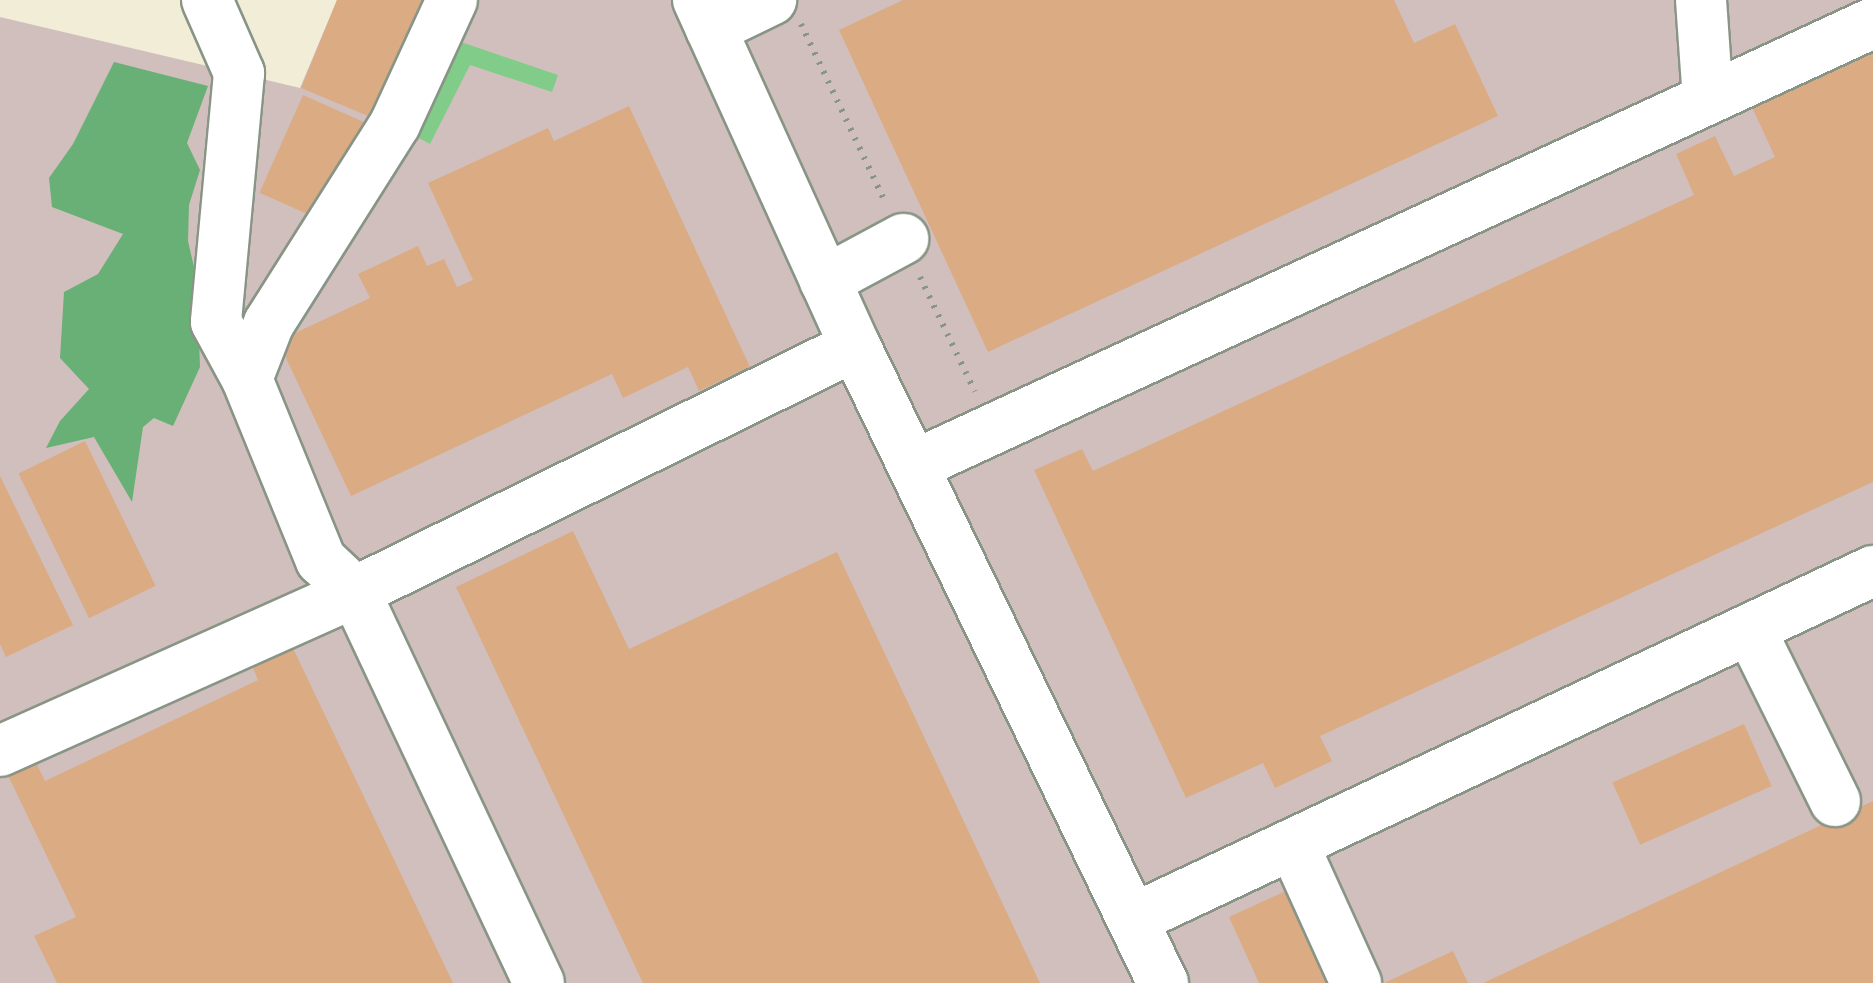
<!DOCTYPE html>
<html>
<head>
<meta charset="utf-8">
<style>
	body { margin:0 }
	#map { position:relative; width:1873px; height:983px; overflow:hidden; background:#f2edd7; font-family:"Shantell Sans",sans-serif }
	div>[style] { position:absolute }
	.industrial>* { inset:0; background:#d1bfbd }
	.green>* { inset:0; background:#81cc89 }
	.forest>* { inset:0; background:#68b075 }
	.building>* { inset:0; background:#dbab84; transform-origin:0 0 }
	.path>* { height:6px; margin-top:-3px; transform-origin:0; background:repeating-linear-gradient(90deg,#889586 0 2.5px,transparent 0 10.5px) }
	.roads { filter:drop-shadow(2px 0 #889586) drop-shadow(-2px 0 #889586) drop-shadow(0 2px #889586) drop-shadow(0 -2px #889586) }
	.minor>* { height:50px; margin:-25px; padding:0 25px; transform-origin:25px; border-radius:25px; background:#fff }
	span { translate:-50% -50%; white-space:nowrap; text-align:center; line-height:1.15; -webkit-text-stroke:8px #fbf7ec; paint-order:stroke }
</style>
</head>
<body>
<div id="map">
	<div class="industrial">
		<i style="clip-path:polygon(337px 0,1873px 0,1873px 983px,0 983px,0 17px,300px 88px)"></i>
	</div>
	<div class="green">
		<i style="clip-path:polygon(461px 42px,558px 75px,552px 92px,470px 65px,430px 144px,402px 129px,443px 49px)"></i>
	</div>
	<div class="forest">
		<i style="clip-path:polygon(114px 62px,208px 86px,187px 143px,200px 170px,189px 205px,188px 241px,197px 280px,200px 367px,173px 426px,154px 418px,143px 427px,132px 502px,94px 437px,46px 448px,60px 421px,89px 389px,60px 358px,64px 292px,98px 274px,123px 234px,52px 207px,49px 178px,73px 144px)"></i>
	</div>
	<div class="building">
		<i style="clip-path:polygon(337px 0,424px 0,373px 118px,301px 88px)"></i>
		<i style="clip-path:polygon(903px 0,1394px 0,1414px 43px,1455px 24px,1498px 116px,988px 352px,839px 30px)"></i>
		<i style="clip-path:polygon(1873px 49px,1873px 482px,1320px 736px,1332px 761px,1275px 788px,1263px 763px,1186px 798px,1034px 470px,1082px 449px,1093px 471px,1694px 195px,1676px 154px,1715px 136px,1734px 176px,1775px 157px,1751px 105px)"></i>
		<i style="left:303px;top:95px;width:69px;height:107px;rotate:24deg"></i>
		<i style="clip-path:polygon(629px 106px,750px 367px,699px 391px,688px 367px,623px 398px,612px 374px,351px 496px,278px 341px,370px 298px,358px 274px,418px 246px,427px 266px,444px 259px,457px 287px,473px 280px,428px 183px,548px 128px,554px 141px)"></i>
		<i style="left:85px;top:441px;width:161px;height:74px;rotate:64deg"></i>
		<i style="clip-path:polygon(0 476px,73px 625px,6px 657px,0 644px)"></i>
		<i style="clip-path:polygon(573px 531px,629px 649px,837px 552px,1040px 983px,643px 983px,456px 587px)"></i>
		<i style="clip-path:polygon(291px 644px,453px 983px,57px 983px,34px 936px,76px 917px,4px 767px,32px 754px,45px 781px,258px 680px,251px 663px)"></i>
		<i style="left:1744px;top:724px;width:68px;height:144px;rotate:66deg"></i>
		<i style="clip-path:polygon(1873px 801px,1873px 983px,1483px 983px)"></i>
		<i style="clip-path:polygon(1292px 888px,1336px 983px,1259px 983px,1229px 917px)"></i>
		<i style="clip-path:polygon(1453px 951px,1468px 983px,1384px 983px)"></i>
	</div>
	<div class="path">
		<i style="left:801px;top:24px;width:197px;rotate:64.7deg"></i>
		<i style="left:920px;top:277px;width:127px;rotate:64.4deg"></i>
	</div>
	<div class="roads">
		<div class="minor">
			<i style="left:207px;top:0;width:80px;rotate:66.3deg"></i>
			<i style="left:239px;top:73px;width:250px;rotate:95.3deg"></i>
			<i style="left:216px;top:322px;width:65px;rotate:61.5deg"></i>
			<i style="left:452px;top:0;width:136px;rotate:114.7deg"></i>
			<i style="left:395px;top:124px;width:236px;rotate:122.3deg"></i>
			<i style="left:269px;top:323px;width:60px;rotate:111.4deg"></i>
			<i style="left:247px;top:379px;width:196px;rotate:67.8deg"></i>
			<i style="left:321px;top:560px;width:47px;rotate:43.3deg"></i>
			<i style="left:355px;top:592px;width:432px;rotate:64.8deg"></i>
			<i style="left:698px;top:0;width:380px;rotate:65.6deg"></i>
			<i style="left:855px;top:346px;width:708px;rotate:64.2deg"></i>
			<i style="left:1701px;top:0;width:99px;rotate:86deg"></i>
			<i style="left:711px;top:29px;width:67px;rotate:-25.8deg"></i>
			<i style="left:825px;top:281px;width:89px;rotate:-28.3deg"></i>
			<i style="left:915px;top:465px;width:1055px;rotate:-24.77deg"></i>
			<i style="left:1750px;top:629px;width:192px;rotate:63.7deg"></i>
			<i style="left:0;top:751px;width:389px;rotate:-24.1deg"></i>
			<i style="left:355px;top:592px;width:557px;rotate:-26.2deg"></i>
			<i style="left:1293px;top:844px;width:153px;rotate:65.6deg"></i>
			<i style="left:1133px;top:919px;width:818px;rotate:-25.19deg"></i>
		</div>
	</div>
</div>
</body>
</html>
